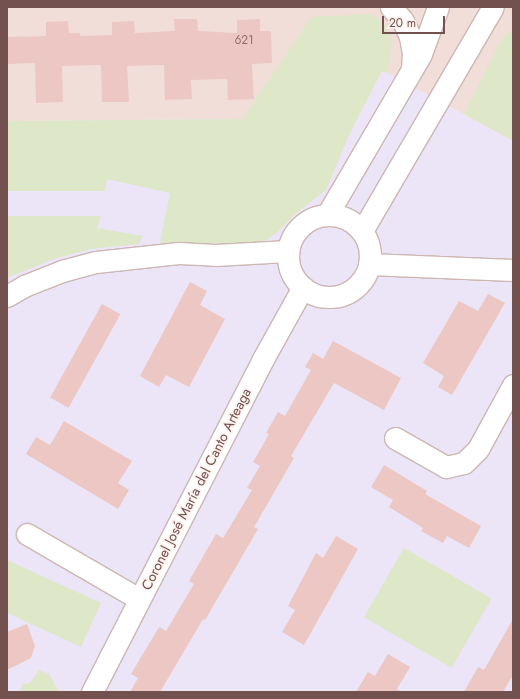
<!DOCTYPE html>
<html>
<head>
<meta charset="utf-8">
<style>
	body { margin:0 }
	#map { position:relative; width:520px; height:699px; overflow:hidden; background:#faeee8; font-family:Jost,sans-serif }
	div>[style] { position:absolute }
	.residential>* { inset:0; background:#f1ded8 }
	.education>* { inset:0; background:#ebe5f7 }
	.green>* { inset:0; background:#dee7c8; transform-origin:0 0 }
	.building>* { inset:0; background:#edc7c3; transform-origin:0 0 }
	.roads { filter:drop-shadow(1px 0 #cdb6b2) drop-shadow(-1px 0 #cdb6b2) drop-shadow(0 1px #cdb6b2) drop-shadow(0 -1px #cdb6b2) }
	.minor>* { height:21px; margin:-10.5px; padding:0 10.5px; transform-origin:10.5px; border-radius:10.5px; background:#fff }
	.minor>.ring { margin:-10.5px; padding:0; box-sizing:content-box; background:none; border:21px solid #fff; border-radius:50% }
	span { translate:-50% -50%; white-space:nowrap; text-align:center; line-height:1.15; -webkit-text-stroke:3.5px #fdf3ee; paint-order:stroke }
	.number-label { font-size:12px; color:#916e6c }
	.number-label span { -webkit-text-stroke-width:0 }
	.street-label { font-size:14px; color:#72514f }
	.frame { position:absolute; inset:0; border:8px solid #72514f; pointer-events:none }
	.scale { position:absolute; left:382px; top:16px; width:63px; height:18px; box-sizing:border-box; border:2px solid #72514f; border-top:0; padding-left:5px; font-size:12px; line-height:14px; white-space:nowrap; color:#72514f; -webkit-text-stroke:3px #fdf3ee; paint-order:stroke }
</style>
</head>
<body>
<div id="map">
	<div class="residential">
		<i style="clip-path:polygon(7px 7px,513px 7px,513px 141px,304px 28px,242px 119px,7px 121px)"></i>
	</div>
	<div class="education">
		<i style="clip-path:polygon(304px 28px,513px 141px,513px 692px,7px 692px,7px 121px,242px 119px)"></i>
	</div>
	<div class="green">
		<i style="clip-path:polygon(371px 14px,384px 24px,392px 39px,389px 63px,386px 73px,382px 71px,350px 133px,326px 190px,294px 215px,280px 230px,267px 240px,250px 243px,160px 243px,170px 193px,107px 179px,105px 191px,7px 191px,7px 121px,242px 119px,311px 17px)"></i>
		<i style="clip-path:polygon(513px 28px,513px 141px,464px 114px,502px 39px)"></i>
		<i style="clip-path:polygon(7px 216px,101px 216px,97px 228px,143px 236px,139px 244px,90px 249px,51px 260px,7px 278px)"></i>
		<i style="left:404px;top:548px;width:101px;height:80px;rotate:30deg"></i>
		<i style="clip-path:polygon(7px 560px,101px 603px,81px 647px,7px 613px)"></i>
		<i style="clip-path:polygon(39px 670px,49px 674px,59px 692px,16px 692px,19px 691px,23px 684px,30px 683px)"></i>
	</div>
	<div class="building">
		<i style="clip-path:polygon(174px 19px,197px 19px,198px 31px,237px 33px,237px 20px,260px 19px,260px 31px,271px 31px,272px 63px,252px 64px,254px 99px,228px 100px,227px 79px,191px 80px,192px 99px,165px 100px,164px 65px,127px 66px,129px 102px,102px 102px,101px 65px,62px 66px,63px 102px,36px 103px,35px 63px,7px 64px,7px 37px,46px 36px,46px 22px,68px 21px,69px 33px,80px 33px,80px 36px,112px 35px,112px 22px,134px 21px,135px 33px,175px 31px)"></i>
		<i style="clip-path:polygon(190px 282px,207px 291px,200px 305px,225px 319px,189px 387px,166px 375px,159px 387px,140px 376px)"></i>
		<i style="clip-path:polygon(488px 294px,505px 303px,452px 395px,438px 387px,444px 376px,423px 363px,459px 301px,478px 311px)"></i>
		<i style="left:102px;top:304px;width:21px;height:107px;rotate:29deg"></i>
		<i style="clip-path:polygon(333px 341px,401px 378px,384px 410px,334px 383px,291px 456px,294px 458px,254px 527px,258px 529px,205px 620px,203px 619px,160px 692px,130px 692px,138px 678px,131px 674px,159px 627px,166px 631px,194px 584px,189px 581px,216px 534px,223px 538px,252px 490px,247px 488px,260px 466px,253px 462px,269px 434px,266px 433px,278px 412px,285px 416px,311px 370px,305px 367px,313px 353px,323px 359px)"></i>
		<i style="clip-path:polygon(64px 421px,132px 461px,118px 483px,129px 490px,118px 509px,26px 454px,36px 437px,50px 445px)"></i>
		<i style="clip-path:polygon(384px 465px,427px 491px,425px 494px,481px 526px,469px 548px,447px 536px,443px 543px,421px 531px,423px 528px,389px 507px,393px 500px,371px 487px)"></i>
		<i style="clip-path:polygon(336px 536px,358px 549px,304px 645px,282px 632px,295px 610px,288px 606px,316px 553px,323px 558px)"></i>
		<i style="clip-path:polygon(513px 619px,513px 675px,503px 692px,464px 692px,478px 667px,484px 670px)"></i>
		<i style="clip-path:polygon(27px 624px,35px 646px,31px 658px,7px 670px,7px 632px)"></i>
		<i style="clip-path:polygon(388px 654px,410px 667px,397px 689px,402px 692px,356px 692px,368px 672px,375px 676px)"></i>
	</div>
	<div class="roads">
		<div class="minor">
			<i style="left:391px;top:7px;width:18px;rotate:49deg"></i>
			<i style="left:403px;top:21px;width:17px;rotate:66deg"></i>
			<i style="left:410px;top:37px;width:17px;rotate:80deg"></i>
			<i style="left:413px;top:54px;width:14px;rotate:94deg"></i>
			<i style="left:327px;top:215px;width:186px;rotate:-59.7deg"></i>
			<i style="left:421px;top:54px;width:50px;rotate:-70.1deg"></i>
			<i class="ring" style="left:288px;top:215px;width:61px;height:61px"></i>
			<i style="left:362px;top:231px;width:259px;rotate:-59.7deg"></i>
			<i style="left:369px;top:264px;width:144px;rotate:2.4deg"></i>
			<i style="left:7px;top:296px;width:20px;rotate:-30deg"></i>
			<i style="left:24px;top:286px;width:41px;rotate:-21.5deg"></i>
			<i style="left:62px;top:271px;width:35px;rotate:-15deg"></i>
			<i style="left:96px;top:262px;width:83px;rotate:-6.2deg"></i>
			<i style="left:179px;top:253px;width:36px;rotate:3deg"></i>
			<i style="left:215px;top:255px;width:73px;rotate:-3.1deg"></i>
			<i style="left:395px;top:438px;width:59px;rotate:29.6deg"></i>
			<i style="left:446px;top:467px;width:18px;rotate:-13deg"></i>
			<i style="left:464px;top:463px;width:20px;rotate:-45deg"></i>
			<i style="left:478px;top:449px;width:73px;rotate:-61.3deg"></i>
			<i style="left:27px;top:534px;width:129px;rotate:30.1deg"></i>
			<i style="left:92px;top:692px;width:374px;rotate:-62.8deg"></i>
			<i style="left:263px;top:359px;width:82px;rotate:-60.9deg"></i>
		</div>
	</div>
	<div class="number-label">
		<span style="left:244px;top:41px">621</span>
	</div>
	<div class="street-label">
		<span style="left:196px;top:489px;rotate:-63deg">Coronel José María del Canto Arteaga</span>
	</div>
	<div class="frame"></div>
	<div class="scale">20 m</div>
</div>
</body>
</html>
